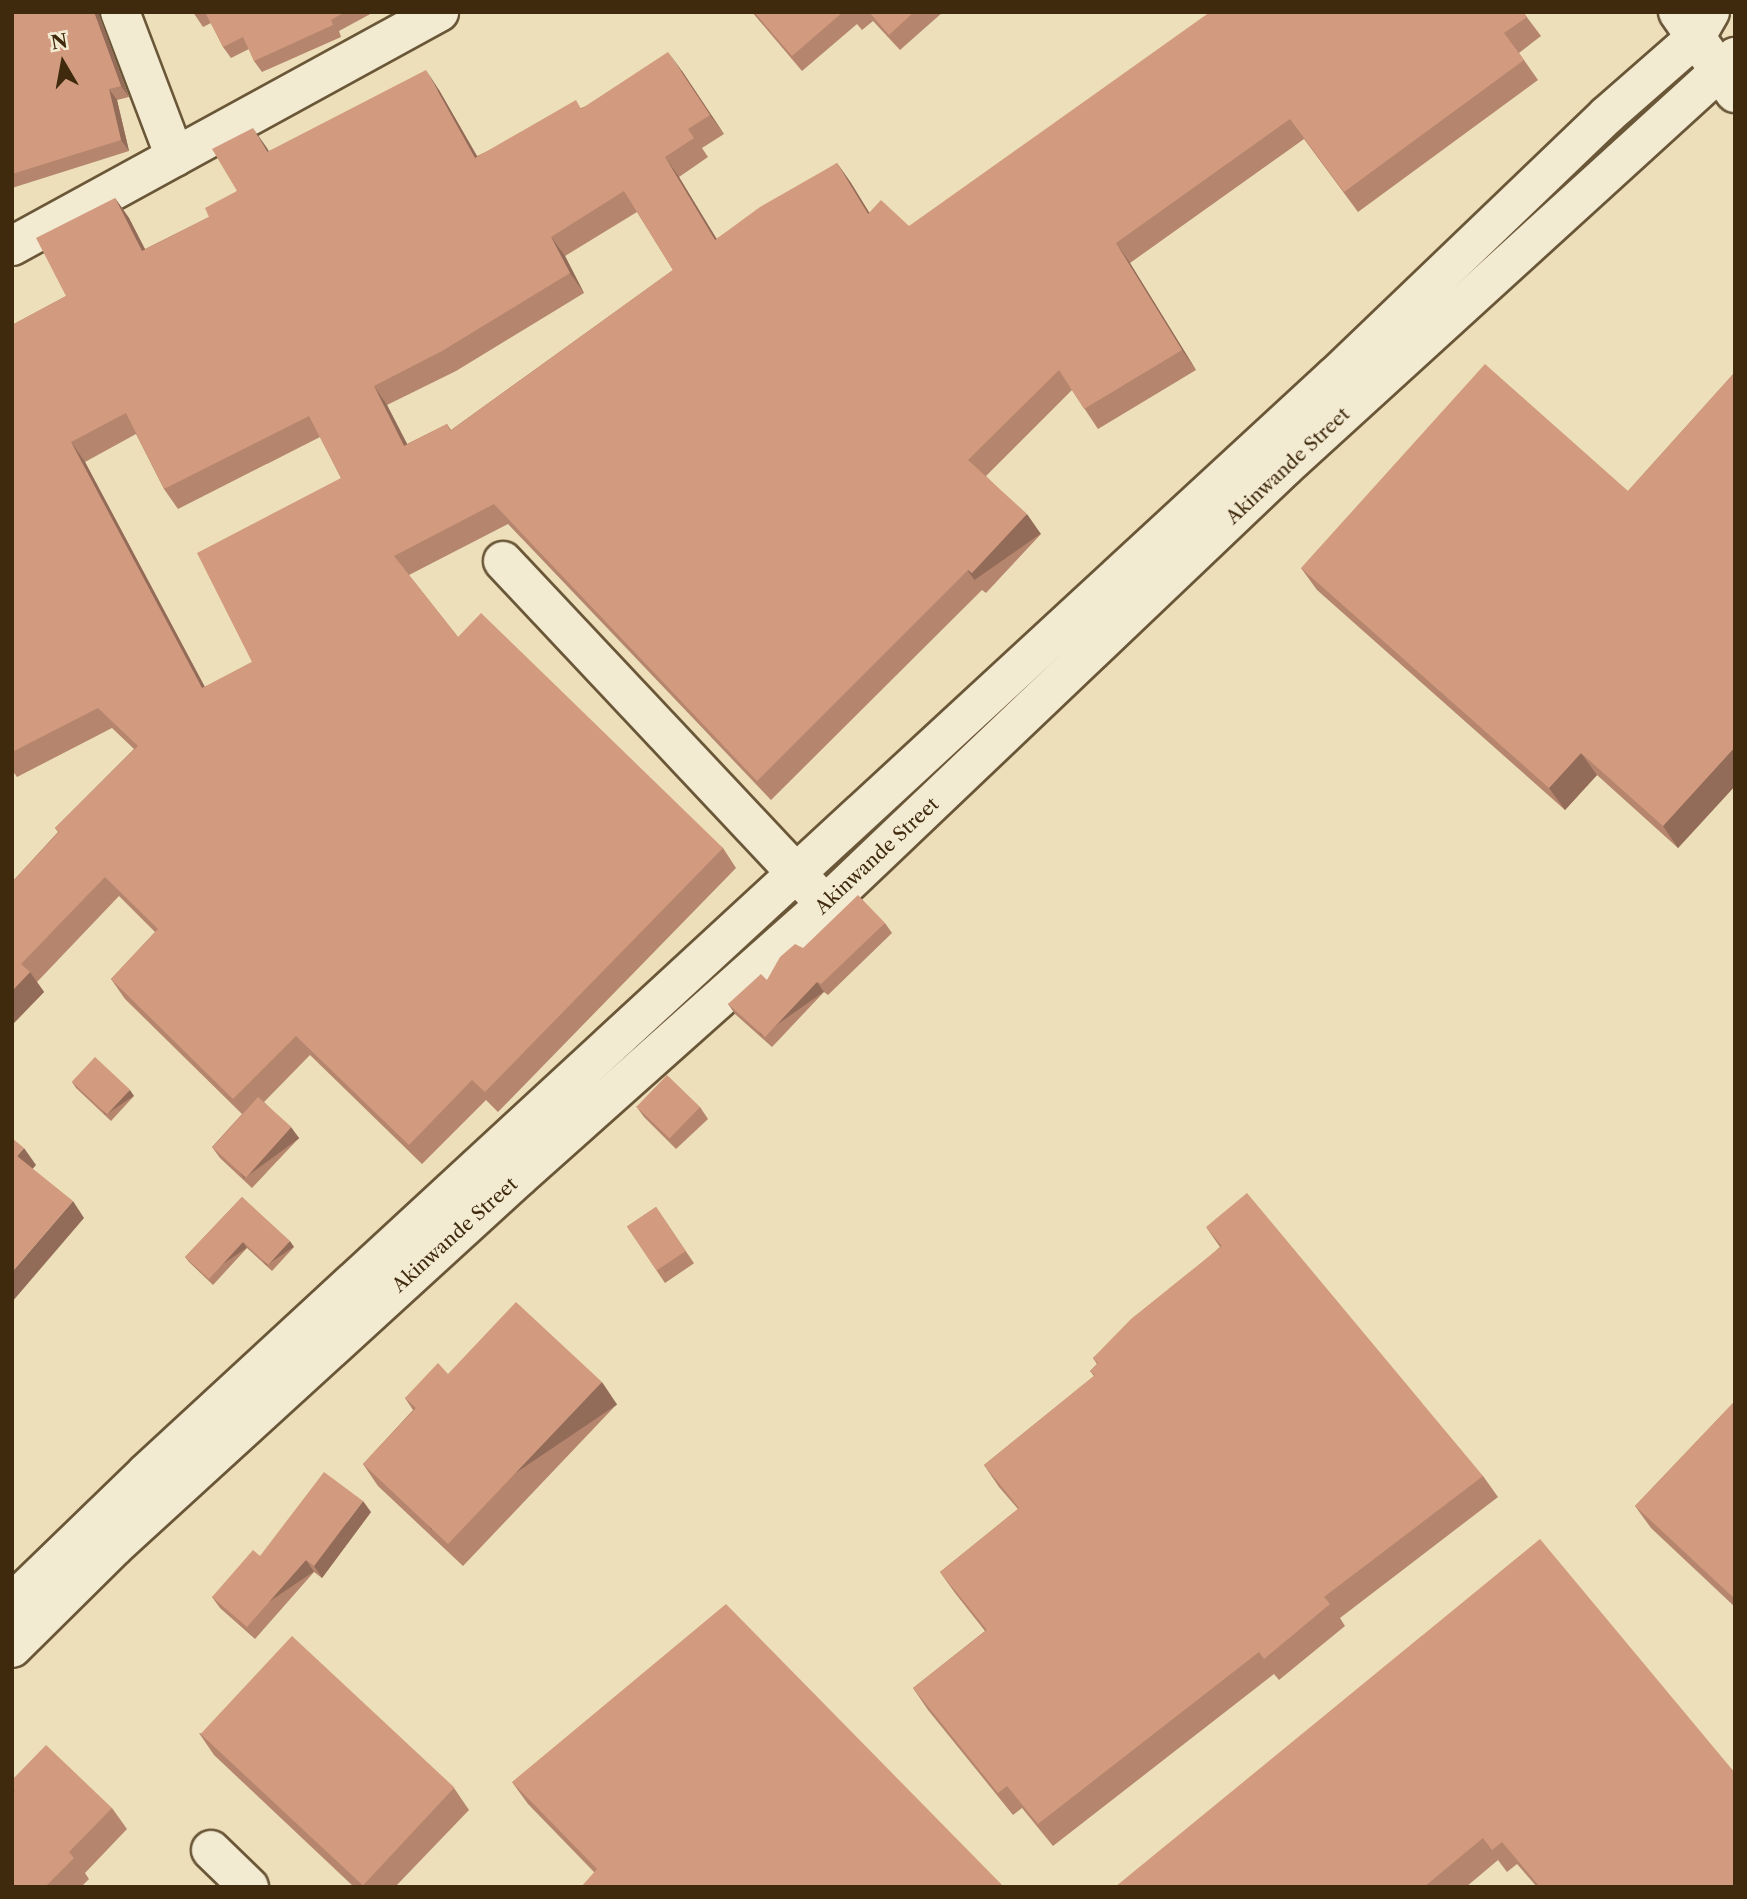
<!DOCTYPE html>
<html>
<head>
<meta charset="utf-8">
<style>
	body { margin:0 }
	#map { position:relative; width:1747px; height:1899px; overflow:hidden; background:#ecdfb9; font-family:"Libre Caslon Text",serif }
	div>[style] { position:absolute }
	.roads { filter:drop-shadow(2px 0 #6a5738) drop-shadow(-2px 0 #6a5738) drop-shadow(0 2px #6a5738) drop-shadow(0 -2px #6a5738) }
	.minor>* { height:38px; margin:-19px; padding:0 19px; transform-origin:19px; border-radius:19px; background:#f3ead2 }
	.wall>* { inset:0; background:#b5856d; transform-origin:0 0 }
	.shaded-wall>* { inset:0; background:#936c59; transform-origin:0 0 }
	.building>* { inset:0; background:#d29b7f; transform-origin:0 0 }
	span { translate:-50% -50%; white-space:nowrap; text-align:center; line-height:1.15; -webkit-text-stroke:6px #f3ead2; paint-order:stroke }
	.street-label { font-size:19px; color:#3f2a0d }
	.frame { position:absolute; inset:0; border:14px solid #3f2a0d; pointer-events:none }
	.north { position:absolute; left:28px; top:28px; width:70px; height:70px; -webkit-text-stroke:5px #f3ead2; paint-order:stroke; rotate:350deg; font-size:19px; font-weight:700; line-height:28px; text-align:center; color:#3f2a0d }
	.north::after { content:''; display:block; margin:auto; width:24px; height:32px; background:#3f2a0d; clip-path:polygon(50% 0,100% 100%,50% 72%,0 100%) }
</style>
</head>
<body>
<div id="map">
	<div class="roads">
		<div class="minor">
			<i style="left:120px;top:12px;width:155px;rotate:69.2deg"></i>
			<i style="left:1678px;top:12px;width:99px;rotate:54.9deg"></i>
			<i style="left:12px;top:246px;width:487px;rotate:-28.7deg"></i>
			<i style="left:503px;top:561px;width:453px;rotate:46.8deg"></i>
			<i style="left:12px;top:1603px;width:187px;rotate:-44.1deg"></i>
			<i style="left:146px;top:1473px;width:1618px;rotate:-42.7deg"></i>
			<i style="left:1335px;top:376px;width:376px;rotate:-43.8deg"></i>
			<i style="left:1606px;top:116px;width:118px;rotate:-41.2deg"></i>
			<i style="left:1695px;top:38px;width:30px;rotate:-60deg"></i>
			<i style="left:12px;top:1648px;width:144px;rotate:-44.7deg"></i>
			<i style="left:114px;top:1547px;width:549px;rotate:-42.41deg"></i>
			<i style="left:519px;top:1177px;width:412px;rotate:-41.7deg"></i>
			<i style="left:827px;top:903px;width:632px;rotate:-43.59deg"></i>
			<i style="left:1285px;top:467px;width:609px;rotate:-42.34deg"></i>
			<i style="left:211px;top:1850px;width:53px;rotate:44.2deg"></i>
		</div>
	</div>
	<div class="wall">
		<i style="clip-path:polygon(12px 12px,98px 12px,129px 97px,117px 100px,129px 151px,12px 188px)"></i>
		<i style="clip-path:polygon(193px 12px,374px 12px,339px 31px,341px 37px,262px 72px,254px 61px,249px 49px,231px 58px,223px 47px,211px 23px,203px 27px)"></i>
		<i style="clip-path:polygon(752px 12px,943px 12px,900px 50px,873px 21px,862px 30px,857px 24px,802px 71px)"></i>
		<i style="clip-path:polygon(evenodd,1523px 12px,1541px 36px,1519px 53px,1538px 80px,1358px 212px,1304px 139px,1130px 263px,1196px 370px,1098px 429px,1072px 390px,986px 476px,1041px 534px,986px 593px,982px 590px,771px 800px,508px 524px,409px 575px,458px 637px,723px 848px,736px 868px,498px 1112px,486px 1100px,422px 1164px,310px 1055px,264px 1102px,299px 1138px,252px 1188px,220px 1158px,212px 1147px,242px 1114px,125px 999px,111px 979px,155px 932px,119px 896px,37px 982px,44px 992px,12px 1025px,12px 882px,58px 832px,55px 828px,134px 749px,112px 728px,17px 777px,12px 770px,12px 325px,66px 296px,115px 198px,129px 218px,145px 249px,209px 217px,237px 191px,269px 151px,439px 90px,477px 156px,581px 108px,682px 71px,724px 134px,702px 148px,708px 157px,679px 177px,716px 239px,837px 163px,851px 183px,869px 212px,909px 226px,1523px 12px,637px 212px,673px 270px,451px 430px,447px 424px,407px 444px,387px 405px,456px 371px,584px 293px,565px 256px,637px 212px,1523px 12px,136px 434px,164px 489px,178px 509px,320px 437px,341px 478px,252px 662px,205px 687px,85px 462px,136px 434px)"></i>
		<i style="clip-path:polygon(1735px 372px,1735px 786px,1678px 848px,1597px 775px,1565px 810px,1317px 590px,1301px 568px,1628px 491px)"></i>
		<i style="clip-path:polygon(885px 923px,892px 933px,828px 995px,824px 992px,772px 1047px,735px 1014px,728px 1004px,767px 980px,803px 948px)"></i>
		<i style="clip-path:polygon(72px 1082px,134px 1096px,111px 1121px,76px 1088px)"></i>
		<i style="clip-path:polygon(636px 1106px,700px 1107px,708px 1119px,676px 1149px,644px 1117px)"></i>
		<i style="clip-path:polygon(242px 1197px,294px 1247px,272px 1271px,247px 1248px,213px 1285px,189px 1262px,185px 1257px)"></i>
		<i style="left:656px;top:1207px;width:68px;height:35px;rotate:56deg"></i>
		<i style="clip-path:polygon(1206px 1227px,1483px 1476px,1498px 1497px,1340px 1618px,1345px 1626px,1279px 1680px,1274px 1674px,1053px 1846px,1022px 1808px,1013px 1815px,928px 1710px,913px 1688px,985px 1631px,955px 1593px,940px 1572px,1018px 1509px,999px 1487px,984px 1465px,1094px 1376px,1090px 1371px,1097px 1364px,1093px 1358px,1220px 1247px)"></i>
		<i style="clip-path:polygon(448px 1374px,617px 1404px,463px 1566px,378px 1486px,363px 1464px,413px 1410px,405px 1398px)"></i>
		<i style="clip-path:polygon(1735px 1401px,1735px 1607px,1651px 1528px,1635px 1506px)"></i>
		<i style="clip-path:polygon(371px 1512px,322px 1578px,314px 1572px,255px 1639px,220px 1608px,212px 1597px,260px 1556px)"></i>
		<i style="clip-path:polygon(199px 1733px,454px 1788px,469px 1810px,395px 1887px,354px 1887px,214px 1755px)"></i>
		<i style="clip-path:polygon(1735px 1773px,1735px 1887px,1537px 1887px,1517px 1864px,1507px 1872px,1498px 1860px,1466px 1887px,1115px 1887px)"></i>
		<i style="clip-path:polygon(12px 1780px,112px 1808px,127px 1829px,85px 1873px,89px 1879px,81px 1887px,12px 1887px,14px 1792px,12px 1791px)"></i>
		<i style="clip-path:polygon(512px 1782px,1004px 1887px,594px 1872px,528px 1804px)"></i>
	</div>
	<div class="shaded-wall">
		<i style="clip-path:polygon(94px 12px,98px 12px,129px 97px,121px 86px)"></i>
		<i style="clip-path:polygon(668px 52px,682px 71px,724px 134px,710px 115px)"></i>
		<i style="clip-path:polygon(426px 70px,439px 90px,489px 177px,475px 158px)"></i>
		<i style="clip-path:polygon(109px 89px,117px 100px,129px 151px,121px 140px)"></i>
		<i style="clip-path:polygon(253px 128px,267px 148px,281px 172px,267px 152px)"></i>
		<i style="clip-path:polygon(665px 157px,679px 177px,729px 259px,715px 240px)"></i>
		<i style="clip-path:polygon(837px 163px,851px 183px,882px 234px,868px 214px)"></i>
		<i style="clip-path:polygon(115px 198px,129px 218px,156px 271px,142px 251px)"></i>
		<i style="clip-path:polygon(551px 237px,565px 256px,584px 293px,570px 273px)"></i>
		<i style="clip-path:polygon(1116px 243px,1130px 263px,1196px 370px,1182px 350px)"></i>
		<i style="clip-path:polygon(374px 386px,387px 405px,418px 465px,404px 446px)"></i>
		<i style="clip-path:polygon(71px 442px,85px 462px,216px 708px,202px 688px)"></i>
		<i style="left:1027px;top:514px;width:24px;height:81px;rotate:55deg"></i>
		<i style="clip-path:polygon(1735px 747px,1735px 786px,1678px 848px,1663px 826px)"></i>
		<i style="clip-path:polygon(1581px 753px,1597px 775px,1565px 810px,1549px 788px)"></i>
		<i style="clip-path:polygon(30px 972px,44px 992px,12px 1025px,12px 991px)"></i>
		<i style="left:817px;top:982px;width:12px;height:76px;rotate:55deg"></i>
		<i style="left:130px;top:1090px;width:7px;height:34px;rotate:56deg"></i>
		<i style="left:291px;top:1127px;width:14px;height:68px;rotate:54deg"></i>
		<i style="clip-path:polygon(24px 1148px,36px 1165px,29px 1173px,17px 1156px)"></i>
		<i style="clip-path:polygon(73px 1201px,84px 1218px,12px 1302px,12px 1272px)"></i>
		<i style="left:290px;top:1241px;width:7px;height:33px;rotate:56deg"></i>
		<i style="left:243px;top:1242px;width:7px;height:50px;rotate:56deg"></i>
		<i style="left:602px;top:1382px;width:27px;height:224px;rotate:56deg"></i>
		<i style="clip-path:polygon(363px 1501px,371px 1512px,322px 1578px,314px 1566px)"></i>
		<i style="left:306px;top:1560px;width:14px;height:89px;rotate:56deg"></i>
	</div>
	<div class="building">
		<i style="clip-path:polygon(12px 12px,94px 12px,121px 86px,109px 89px,121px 140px,12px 174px)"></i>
		<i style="clip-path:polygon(205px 12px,345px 12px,331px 20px,333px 25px,254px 61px,243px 37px,223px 47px)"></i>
		<i style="clip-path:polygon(754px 12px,843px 12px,792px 56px)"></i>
		<i style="clip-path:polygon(869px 12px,914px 12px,889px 35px)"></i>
		<i style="clip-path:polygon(evenodd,1210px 12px,1523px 12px,1527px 17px,1504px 33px,1524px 60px,1344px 192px,1290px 119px,1116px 243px,1182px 350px,1084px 409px,1059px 370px,968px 460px,1027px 514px,972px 573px,968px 570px,757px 781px,494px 504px,394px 556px,458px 637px,481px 613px,723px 848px,485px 1092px,472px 1080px,409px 1145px,296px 1036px,233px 1099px,111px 979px,158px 929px,105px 877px,21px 964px,30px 972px,12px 991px,12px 882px,59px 832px,55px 828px,138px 746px,98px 708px,12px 752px,12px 325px,66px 296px,36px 238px,115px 198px,142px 251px,209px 217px,205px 208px,237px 191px,212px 149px,253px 128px,267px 152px,426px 70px,475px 158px,576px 100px,581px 109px,668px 52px,710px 115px,688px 129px,694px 138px,665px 157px,715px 240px,760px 207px,837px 163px,868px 214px,881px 200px,909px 226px,1210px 12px,624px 191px,673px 270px,450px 431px,447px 424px,404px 446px,374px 386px,442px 351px,570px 273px,551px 237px,624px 191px,1210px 12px,126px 413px,164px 489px,309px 416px,341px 478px,197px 553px,252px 662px,202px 688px,71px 442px,126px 413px)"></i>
		<i style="clip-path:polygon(1485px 364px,1628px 491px,1735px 372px,1735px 747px,1663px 826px,1581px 753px,1549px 788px,1301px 568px)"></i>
		<i style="clip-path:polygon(858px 895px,885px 923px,821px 984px,817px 982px,765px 1037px,728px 1004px,761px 974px,767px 980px,780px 957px,795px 944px,803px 948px)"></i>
		<i style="left:95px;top:1057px;width:48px;height:34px;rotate:43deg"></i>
		<i style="left:667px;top:1075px;width:46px;height:44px;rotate:44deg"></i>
		<i style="left:258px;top:1097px;width:45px;height:68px;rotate:42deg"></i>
		<i style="clip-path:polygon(12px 1138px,24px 1148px,17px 1156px,73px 1201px,12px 1272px)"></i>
		<i style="clip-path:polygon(1247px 1193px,1483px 1476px,1324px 1597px,1330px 1604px,1264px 1659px,1259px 1652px,1038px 1824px,1007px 1786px,998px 1793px,913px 1688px,987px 1630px,940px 1572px,1019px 1508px,984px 1465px,1095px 1375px,1090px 1371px,1098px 1363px,1093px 1358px,1131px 1319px,1222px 1246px,1206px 1227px)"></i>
		<i style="clip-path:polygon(242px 1197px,290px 1241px,268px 1265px,243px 1242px,209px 1279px,185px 1257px)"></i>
		<i style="left:656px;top:1207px;width:53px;height:35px;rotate:56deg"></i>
		<i style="clip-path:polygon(516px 1302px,602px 1382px,448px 1544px,363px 1464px,416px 1408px,405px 1398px,438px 1363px,448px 1374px)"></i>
		<i style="clip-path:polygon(1735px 1401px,1735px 1599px,1635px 1506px)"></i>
		<i style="clip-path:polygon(324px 1472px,363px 1501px,314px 1566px,306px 1560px,247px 1627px,212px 1597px,253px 1550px,260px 1556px)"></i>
		<i style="clip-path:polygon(1540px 1539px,1735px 1773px,1735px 1887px,1540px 1887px,1502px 1842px,1492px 1850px,1483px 1838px,1424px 1887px,1115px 1887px)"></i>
		<i style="clip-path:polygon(726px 1604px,1004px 1887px,581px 1887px,597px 1869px,512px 1782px)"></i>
		<i style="left:292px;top:1636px;width:222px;height:134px;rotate:43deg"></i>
		<i style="clip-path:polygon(46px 1745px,112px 1808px,69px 1852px,74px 1858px,45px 1887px,12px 1887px,12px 1794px,15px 1791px,12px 1789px,12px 1780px)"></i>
	</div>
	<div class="street-label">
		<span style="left:1288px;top:466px;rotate:-43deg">Akinwande Street</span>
		<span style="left:877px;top:856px;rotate:-43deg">Akinwande Street</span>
		<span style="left:455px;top:1235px;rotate:-42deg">Akinwande Street</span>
	</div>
	<div class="frame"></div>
	<div class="north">N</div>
</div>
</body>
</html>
